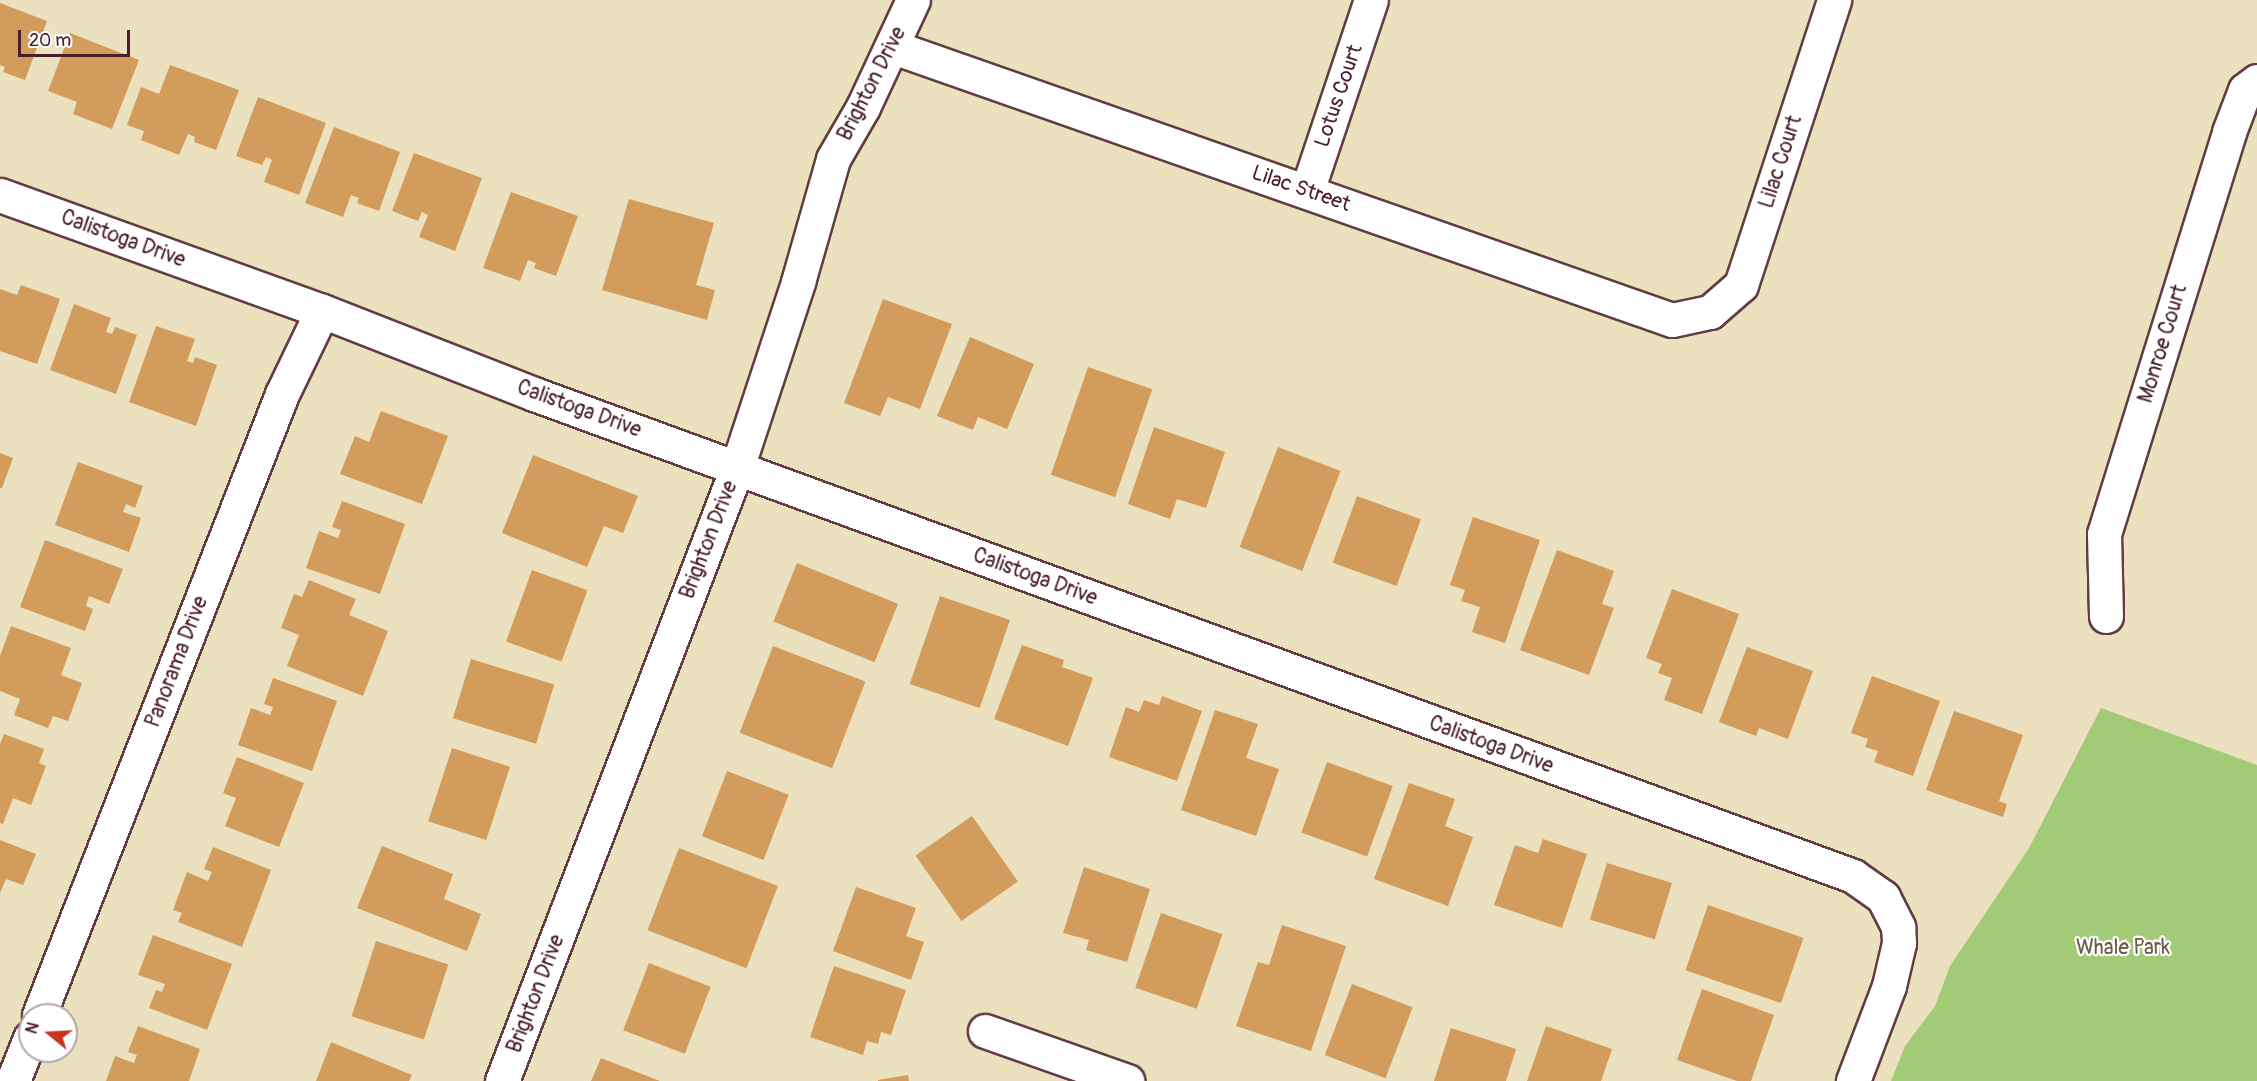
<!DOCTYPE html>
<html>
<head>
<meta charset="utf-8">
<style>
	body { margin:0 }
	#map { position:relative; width:2257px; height:1081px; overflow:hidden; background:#ebe1bf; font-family:Pangolin,sans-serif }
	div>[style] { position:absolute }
	.green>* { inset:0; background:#a3cb77 }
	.building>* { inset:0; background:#d29c5c; transform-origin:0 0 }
	.roads { filter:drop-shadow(2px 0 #623c41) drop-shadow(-2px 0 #623c41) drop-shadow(0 2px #623c41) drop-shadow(0 -2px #623c41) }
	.street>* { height:33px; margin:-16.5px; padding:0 16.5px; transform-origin:16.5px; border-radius:16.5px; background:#fff }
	span { translate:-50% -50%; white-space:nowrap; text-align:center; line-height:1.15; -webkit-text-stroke:4.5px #fff; paint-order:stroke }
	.street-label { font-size:21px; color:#4a1f2b }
	.park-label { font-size:21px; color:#695b46 }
	.north { position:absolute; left:18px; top:1003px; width:60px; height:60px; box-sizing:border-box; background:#fff; border:2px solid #b7a5aa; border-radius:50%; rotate:288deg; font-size:16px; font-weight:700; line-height:24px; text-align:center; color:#4a1f2b }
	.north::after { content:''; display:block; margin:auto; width:21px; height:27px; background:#c8321e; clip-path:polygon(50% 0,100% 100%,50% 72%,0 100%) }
	.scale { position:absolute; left:18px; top:30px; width:112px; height:27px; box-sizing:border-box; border:3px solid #4a1f2b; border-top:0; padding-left:8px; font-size:18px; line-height:21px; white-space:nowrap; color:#4a1f2b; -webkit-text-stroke:4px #fff; paint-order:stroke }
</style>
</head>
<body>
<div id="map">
	<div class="green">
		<i style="clip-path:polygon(2101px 708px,2257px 765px,2257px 1081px,1891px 1081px,1905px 1046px,1935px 1006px,1950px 966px,2029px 848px)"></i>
	</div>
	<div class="building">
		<i style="clip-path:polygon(0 3px,47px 21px,25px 80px,3px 72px,5px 67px,0 65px)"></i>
		<i style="clip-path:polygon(70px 33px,139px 60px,112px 129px,73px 114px,77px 102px,48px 91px)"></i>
		<i style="clip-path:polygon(170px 65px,239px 90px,216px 150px,194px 142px,195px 137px,188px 134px,179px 155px,141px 140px,144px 131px,127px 125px,141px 87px,159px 94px)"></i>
		<i style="clip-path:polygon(258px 97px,326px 123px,299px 195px,264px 182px,272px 160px,266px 157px,262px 165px,236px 156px)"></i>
		<i style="clip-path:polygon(334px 127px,400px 152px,379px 211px,357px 203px,359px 198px,351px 195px,343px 217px,305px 203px)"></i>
		<i style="clip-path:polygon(414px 153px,482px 178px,455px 251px,419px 237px,428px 215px,422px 212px,418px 221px,392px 211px)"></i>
		<i style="clip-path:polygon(511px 192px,578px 216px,556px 276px,534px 268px,536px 263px,528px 260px,520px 281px,483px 268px)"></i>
		<i style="clip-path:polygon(629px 199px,714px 223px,696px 285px,715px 290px,707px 320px,602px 290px)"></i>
		<i style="clip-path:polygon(21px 285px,60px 299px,37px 364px,0 351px,0 289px,17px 295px)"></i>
		<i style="clip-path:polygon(883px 299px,952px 324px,920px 409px,888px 397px,880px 416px,844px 403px)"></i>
		<i style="clip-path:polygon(74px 304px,111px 318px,106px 332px,112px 334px,115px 327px,137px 335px,116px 394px,50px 370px)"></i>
		<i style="clip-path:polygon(156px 326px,195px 339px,187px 361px,193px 363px,195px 357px,217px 365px,196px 426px,129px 402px)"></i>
		<i style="clip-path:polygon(970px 337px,1034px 364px,1007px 429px,978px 417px,973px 430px,937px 416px)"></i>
		<i style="left:1088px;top:367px;width:68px;height:114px;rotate:19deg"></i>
		<i style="clip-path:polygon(381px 411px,448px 436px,422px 504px,340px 474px,355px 436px,369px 442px)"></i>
		<i style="clip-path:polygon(1154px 427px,1225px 452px,1206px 508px,1177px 499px,1170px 519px,1128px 504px)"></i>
		<i style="left:1278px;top:447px;width:67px;height:107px;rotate:21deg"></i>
		<i style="clip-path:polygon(0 453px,13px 458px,2px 488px,0 488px)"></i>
		<i style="clip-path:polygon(533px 455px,638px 496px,623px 533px,604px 526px,587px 567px,502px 533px)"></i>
		<i style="clip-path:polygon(78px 462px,143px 486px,135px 508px,126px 504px,123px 512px,141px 518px,129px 552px,55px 525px)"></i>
		<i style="left:1357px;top:496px;width:68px;height:71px;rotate:20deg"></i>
		<i style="clip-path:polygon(342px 501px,405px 524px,380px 594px,306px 568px,319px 531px,338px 538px,341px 530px,332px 527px)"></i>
		<i style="clip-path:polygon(1473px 517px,1540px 540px,1505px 643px,1472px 632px,1480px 607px,1461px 601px,1465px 590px,1450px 585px)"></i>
		<i style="clip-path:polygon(45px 540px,123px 569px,109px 604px,89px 596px,86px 606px,93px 609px,85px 631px,20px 607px)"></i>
		<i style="clip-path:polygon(1557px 550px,1614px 571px,1602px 604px,1614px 608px,1589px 675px,1520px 650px)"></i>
		<i style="left:797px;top:563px;width:109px;height:63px;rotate:22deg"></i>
		<i style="left:532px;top:570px;width:59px;height:76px;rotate:20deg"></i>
		<i style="clip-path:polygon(309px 580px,356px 599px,349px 615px,388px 631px,363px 696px,287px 666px,299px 635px,281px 628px,294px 594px,302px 597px)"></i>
		<i style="clip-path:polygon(1672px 589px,1739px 614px,1702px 714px,1664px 700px,1672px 678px,1658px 673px,1662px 664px,1646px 658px)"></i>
		<i style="left:940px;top:596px;width:74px;height:93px;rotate:19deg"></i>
		<i style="clip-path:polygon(11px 626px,71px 648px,61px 675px,82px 683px,68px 721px,53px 716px,48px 728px,14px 715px,20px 699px,0 691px,0 656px)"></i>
		<i style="clip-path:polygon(1022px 645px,1064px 660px,1062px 667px,1093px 678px,1068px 746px,994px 719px)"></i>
		<i style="left:773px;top:646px;width:99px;height:93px;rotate:21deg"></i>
		<i style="clip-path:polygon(1747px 647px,1813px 671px,1788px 739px,1759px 728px,1756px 736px,1719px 722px)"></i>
		<i style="left:471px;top:659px;width:87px;height:62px;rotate:17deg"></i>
		<i style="clip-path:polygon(1872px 676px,1940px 701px,1913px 776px,1874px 762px,1878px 751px,1865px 747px,1868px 739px,1851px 733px)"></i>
		<i style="clip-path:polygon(273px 678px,337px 701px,312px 771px,238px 745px,251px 708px,270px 715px,273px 707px,264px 704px)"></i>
		<i style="clip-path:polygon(1162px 696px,1202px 711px,1177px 781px,1109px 757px,1126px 707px,1139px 712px,1144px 700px,1159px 705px)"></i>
		<i style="clip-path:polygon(1215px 710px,1258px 724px,1246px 758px,1279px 769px,1256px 836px,1181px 810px)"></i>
		<i style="clip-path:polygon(1954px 711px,2023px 735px,1999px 801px,2007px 804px,2003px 817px,1926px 790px)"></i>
		<i style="clip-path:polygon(4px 734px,44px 749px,39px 763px,46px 766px,31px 805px,13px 798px,3px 824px,0 823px,0 744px)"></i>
		<i style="left:452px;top:748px;width:61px;height:77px;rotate:18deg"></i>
		<i style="clip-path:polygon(237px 757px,304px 783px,279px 847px,225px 826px,236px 798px,223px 793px)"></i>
		<i style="left:1327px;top:762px;width:70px;height:75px;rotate:20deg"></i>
		<i style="left:727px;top:771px;width:66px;height:70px;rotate:21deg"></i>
		<i style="clip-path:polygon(1409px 783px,1455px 799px,1445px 826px,1473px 837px,1448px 906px,1374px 879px)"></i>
		<i style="left:972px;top:816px;width:80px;height:69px;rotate:55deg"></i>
		<i style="clip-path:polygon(1543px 839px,1587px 854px,1562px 928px,1494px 905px,1515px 845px,1538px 853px)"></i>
		<i style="clip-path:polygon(0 840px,36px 854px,23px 885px,6px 879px,0 893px)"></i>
		<i style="clip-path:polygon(382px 846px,453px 874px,444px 899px,481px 914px,467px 951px,357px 908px)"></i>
		<i style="clip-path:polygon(213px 847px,271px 870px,242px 947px,178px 922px,182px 913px,173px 910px,187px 872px,208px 881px,212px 872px,204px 869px)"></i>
		<i style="left:679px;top:848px;width:106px;height:88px;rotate:21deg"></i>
		<i style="left:1607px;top:863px;width:68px;height:59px;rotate:17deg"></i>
		<i style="clip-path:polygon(1084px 867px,1150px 889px,1127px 962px,1086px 950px,1089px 940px,1063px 933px)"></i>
		<i style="clip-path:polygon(856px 887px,916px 908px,906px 936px,924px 942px,911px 980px,833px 951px)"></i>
		<i style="left:1708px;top:905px;width:101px;height:69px;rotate:19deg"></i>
		<i style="left:1161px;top:913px;width:65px;height:79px;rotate:19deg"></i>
		<i style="clip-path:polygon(1282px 925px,1346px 946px,1311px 1051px,1236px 1026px,1258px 962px,1269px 965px)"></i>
		<i style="clip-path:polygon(153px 935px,232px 964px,207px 1030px,149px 1008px,156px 990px,162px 992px,165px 984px,138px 975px)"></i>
		<i style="left:376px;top:941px;width:76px;height:79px;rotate:18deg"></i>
		<i style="left:649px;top:963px;width:66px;height:72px;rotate:21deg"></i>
		<i style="clip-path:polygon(834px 966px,906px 990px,891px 1035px,881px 1032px,878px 1044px,867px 1041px,863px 1055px,810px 1037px)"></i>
		<i style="left:1352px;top:984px;width:65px;height:76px;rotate:21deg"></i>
		<i style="clip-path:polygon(1702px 989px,1774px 1015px,1751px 1081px,1737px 1081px,1677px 1060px)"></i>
		<i style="clip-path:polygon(138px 1026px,200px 1049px,189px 1081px,106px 1081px,115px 1056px,134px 1063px,137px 1055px,128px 1052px)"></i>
		<i style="clip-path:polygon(1546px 1026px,1612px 1049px,1601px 1081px,1527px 1081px)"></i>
		<i style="clip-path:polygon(1451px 1028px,1516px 1049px,1506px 1081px,1434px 1081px)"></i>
		<i style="clip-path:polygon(331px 1042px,412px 1075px,409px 1081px,316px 1081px)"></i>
		<i style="clip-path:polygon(601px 1058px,660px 1081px,591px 1081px)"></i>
		<i style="clip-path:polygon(908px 1075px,909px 1081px,878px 1081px,878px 1080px)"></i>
	</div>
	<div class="roads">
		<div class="street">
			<i style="left:893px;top:47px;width:825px;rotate:19.31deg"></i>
			<i style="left:1672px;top:320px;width:39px;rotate:-12deg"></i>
			<i style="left:1710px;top:312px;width:41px;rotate:-41.1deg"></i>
			<i style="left:1741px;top:285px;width:300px;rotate:-71.9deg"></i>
			<i style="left:1307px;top:191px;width:201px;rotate:-71.5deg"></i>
			<i style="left:0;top:195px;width:342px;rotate:19.8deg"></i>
			<i style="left:322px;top:311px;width:228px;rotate:21.4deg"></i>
			<i style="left:534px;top:394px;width:1404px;rotate:20.07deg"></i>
			<i style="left:1853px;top:876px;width:37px;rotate:35deg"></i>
			<i style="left:1883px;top:897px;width:34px;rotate:63deg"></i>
			<i style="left:1898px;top:927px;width:16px;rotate:86deg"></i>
			<i style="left:1899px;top:943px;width:44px;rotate:103.1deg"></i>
			<i style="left:1889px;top:986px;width:102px;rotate:110.8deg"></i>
			<i style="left:2106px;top:616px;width:82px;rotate:-91.4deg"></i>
			<i style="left:2104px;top:534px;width:421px;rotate:-72.7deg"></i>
			<i style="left:2229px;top:132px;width:45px;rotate:-69.1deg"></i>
			<i style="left:2245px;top:90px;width:15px;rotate:-37deg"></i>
			<i style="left:39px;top:1015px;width:667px;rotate:-68.63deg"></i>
			<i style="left:282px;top:394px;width:92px;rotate:-64.3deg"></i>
			<i style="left:985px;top:1031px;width:151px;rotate:19.4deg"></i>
			<i style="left:13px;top:1081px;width:46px;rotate:-68.4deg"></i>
			<i style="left:502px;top:1081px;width:657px;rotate:-69.03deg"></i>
			<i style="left:737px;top:468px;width:196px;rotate:-71.8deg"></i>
			<i style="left:798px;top:282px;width:128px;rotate:-74.1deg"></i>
			<i style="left:833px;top:159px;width:60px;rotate:-60deg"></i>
			<i style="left:863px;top:107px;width:118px;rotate:-65deg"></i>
		</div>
	</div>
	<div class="street-label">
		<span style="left:872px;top:84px;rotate:-63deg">Brighton Drive</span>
		<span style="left:1339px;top:96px;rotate:-71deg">Lotus Court</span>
		<span style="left:1781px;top:162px;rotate:-72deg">Lilac Court</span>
		<span style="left:1301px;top:189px;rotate:19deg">Lilac Street</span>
		<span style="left:123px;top:239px;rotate:20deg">Calistoga Drive</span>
		<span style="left:2163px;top:344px;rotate:-73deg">Monroe Court</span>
		<span style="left:579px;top:409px;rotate:20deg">Calistoga Drive</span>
		<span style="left:709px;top:540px;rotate:-69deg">Brighton Drive</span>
		<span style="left:1035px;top:577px;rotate:20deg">Calistoga Drive</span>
		<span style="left:177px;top:662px;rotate:-69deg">Panorama Drive</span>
		<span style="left:1491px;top:745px;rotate:20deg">Calistoga Drive</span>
		<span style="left:536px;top:994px;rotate:-69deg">Brighton Drive</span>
	</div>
	<div class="park-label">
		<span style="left:2123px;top:948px">Whale Park</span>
	</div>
	<div class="north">N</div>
	<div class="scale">20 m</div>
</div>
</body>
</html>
